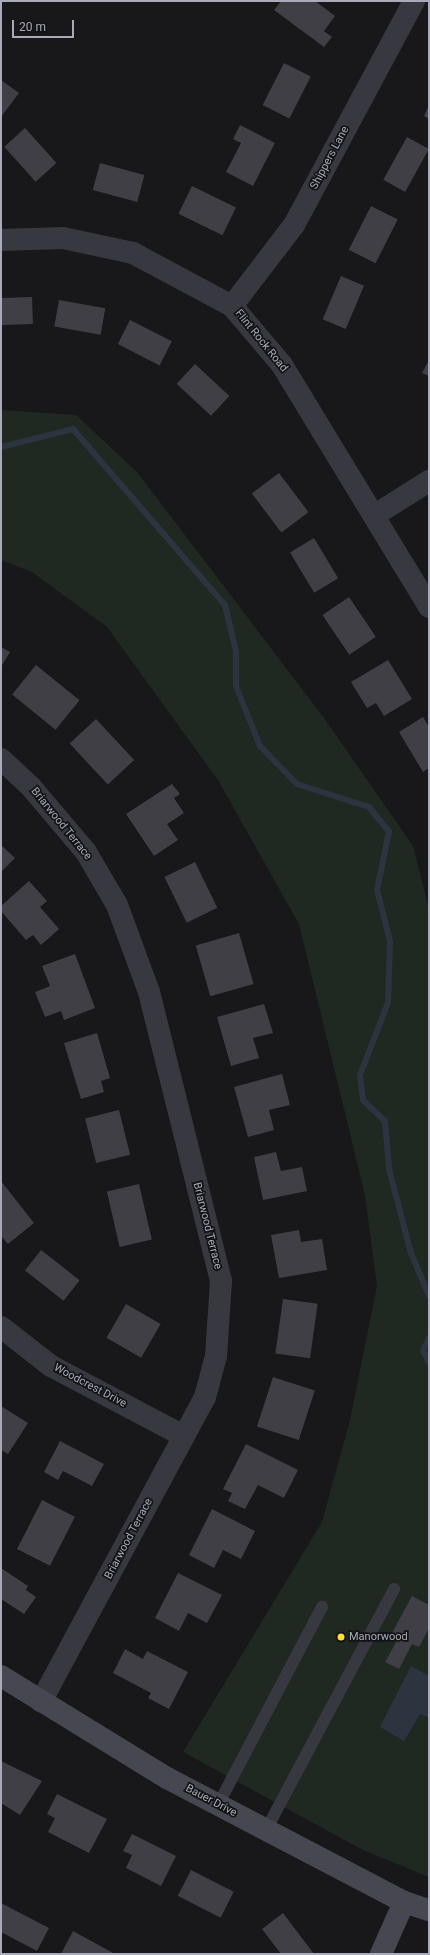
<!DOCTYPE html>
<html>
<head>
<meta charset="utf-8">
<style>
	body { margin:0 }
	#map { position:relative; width:430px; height:1955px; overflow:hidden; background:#18181a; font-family:Roboto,sans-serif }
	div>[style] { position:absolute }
	.green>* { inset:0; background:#1f2922 }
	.water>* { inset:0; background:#2c343f }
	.stream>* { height:6px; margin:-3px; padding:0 3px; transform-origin:3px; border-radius:3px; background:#2c343f }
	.building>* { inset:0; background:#3f3f45; transform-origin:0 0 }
	.lane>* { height:12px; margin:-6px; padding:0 6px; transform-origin:6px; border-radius:6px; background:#383840 }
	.street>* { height:22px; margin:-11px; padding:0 11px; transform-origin:11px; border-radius:11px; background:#383840 }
	.secondary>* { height:22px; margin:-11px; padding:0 11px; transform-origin:11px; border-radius:11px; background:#464750 }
	.dots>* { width:11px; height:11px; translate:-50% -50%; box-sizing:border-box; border:2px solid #131315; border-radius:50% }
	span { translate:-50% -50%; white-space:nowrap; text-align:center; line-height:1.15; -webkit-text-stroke:3.5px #131315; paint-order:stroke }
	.street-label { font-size:11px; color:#a9abbb }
	.poi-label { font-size:11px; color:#a9abbb }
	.left { translate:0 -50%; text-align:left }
	.frame { position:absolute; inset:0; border:2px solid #a9abbb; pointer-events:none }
	.scale { position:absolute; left:12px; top:20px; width:62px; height:18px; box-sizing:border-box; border:2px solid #a9abbb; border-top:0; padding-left:5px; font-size:12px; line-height:14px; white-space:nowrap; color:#a9abbb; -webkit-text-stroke:3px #131315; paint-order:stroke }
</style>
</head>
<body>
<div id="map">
	<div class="green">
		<i style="clip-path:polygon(1px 410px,76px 415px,137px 472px,324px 718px,413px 846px,429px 909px,429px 1877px,363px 1850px,183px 1752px,322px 1522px,350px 1420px,377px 1286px,365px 1195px,299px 924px,218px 780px,107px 627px,32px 572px,1px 560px)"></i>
	</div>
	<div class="water">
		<i style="clip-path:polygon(411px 1666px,429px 1676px,429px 1718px,420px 1714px,404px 1741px,380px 1727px)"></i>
	</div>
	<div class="stream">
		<i style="left:1px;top:447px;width:74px;rotate:-14deg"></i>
		<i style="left:73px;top:429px;width:233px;rotate:49.2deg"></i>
		<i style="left:225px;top:605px;width:47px;rotate:76.6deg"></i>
		<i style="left:236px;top:651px;width:35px;rotate:90deg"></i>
		<i style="left:236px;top:686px;width:65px;rotate:68.2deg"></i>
		<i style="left:260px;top:746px;width:53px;rotate:45.8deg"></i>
		<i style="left:297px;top:784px;width:76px;rotate:17.7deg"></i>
		<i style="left:369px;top:807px;width:32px;rotate:51deg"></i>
		<i style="left:389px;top:832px;width:59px;rotate:101.7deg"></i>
		<i style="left:377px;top:890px;width:53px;rotate:75.7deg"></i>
		<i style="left:390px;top:941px;width:62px;rotate:91.8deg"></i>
		<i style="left:388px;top:1003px;width:77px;rotate:111.3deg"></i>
		<i style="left:360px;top:1075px;width:25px;rotate:83deg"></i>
		<i style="left:363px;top:1100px;width:30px;rotate:44deg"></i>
		<i style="left:385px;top:1121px;width:48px;rotate:85.2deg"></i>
		<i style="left:389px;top:1169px;width:87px;rotate:75.3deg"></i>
		<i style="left:411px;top:1253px;width:47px;rotate:67.3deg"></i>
		<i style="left:429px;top:1338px;width:14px;rotate:115deg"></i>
		<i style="left:423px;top:1351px;width:13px;rotate:61deg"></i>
	</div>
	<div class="building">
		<i style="clip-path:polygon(281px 1px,315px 1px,335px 16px,324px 31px,332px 37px,324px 47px,274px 10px)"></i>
		<i style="left:284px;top:63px;width:30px;height:47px;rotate:27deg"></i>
		<i style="clip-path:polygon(1px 80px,19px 93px,1px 117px)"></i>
		<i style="clip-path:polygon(429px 105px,429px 119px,424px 116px)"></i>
		<i style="clip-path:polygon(240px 125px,275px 143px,253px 186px,226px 172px,241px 143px,233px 139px)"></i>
		<i style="left:25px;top:128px;width:47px;height:28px;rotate:48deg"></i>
		<i style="left:407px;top:137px;width:25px;height:49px;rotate:29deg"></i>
		<i style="left:100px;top:163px;width:46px;height:28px;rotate:15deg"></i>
		<i style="left:192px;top:186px;width:49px;height:31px;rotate:26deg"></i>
		<i style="left:371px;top:206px;width:30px;height:49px;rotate:27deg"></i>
		<i style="left:341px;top:276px;width:25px;height:47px;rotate:23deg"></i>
		<i style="left:32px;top:297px;width:27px;height:31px;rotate:88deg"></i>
		<i style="left:59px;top:300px;width:47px;height:27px;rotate:10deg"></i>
		<i style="left:130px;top:320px;width:47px;height:27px;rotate:27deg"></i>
		<i style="clip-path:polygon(429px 360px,429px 376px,422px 373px)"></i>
		<i style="left:195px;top:364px;width:47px;height:27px;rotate:43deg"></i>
		<i style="left:279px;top:473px;width:49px;height:34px;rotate:53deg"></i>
		<i style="left:314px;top:538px;width:47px;height:28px;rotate:59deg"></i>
		<i style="left:349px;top:597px;width:48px;height:32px;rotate:56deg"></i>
		<i style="clip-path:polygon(1px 647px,10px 652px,1px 667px)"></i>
		<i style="clip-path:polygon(388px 660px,412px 699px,384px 716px,376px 703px,367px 708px,351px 682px)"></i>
		<i style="left:36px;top:665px;width:56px;height:38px;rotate:39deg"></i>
		<i style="clip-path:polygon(423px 717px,429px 727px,429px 768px,423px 772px,399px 732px)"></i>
		<i style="left:96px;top:719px;width:56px;height:36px;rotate:47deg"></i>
		<i style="clip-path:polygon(172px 784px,180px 794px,174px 798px,184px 813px,167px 824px,178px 840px,154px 856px,126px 814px)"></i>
		<i style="clip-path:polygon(1px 845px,15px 858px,1px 872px)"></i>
		<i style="left:195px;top:862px;width:51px;height:34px;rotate:64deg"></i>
		<i style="clip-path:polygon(29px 881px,47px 901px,40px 907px,59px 929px,41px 945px,33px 935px,26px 940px,1px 911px,1px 906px)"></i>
		<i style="left:239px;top:933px;width:53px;height:45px;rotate:74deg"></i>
		<i style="clip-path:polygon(75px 954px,95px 1008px,64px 1020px,61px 1011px,45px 1017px,35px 992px,50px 986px,42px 966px)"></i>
		<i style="clip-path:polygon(264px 1004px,273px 1033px,253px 1038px,259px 1058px,231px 1066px,217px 1017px)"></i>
		<i style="clip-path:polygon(97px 1033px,110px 1078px,101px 1081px,104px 1092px,81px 1099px,64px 1043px)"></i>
		<i style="clip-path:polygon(282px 1074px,290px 1105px,269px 1110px,274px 1130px,248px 1137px,234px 1087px)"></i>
		<i style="left:119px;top:1110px;width:46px;height:35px;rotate:76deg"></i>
		<i style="clip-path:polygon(276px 1152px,281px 1171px,302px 1167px,307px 1191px,263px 1200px,254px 1157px)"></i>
		<i style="clip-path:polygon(1px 1181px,34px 1223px,8px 1244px,1px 1236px)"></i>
		<i style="left:139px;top:1184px;width:57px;height:33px;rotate:77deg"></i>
		<i style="clip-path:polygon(299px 1230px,301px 1242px,322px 1239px,327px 1270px,279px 1278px,271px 1235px)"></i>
		<i style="left:41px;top:1250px;width:49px;height:26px;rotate:38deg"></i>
		<i style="left:283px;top:1299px;width:35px;height:55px;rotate:8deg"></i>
		<i style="left:126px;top:1304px;width:40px;height:39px;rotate:30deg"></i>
		<i style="left:273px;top:1377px;width:44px;height:52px;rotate:18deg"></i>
		<i style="clip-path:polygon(1px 1406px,28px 1423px,8px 1454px,1px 1450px)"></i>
		<i style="clip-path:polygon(60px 1441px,104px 1464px,92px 1486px,63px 1471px,58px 1480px,44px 1472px)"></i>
		<i style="clip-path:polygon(246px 1444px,298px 1470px,284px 1498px,258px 1485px,245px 1509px,228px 1501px,232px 1493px,223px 1489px)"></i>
		<i style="left:42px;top:1500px;width:37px;height:55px;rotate:27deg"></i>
		<i style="clip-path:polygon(212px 1509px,255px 1531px,241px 1559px,223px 1550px,214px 1568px,189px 1555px)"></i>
		<i style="clip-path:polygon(1px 1568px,28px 1586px,26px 1590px,36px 1597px,24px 1614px,1px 1599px)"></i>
		<i style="clip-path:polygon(178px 1573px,222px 1595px,207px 1623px,188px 1613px,179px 1631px,155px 1618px)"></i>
		<i style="clip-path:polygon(412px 1596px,429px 1605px,429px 1628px,419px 1647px,412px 1644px,399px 1669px,385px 1662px,399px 1637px,392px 1633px)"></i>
		<i style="clip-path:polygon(125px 1649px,143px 1659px,147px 1651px,188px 1672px,169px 1709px,148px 1698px,151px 1693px,113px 1673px)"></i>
		<i style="clip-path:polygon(1px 1761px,42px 1781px,20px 1815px,1px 1803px)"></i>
		<i style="clip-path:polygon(57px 1794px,107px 1819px,89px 1853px,48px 1832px,55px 1818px,47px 1814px)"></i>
		<i style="clip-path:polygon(132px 1834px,176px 1856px,161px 1886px,126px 1868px,132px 1855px,123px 1851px)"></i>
		<i style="left:191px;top:1870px;width:48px;height:29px;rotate:27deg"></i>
		<i style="clip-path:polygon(1px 1903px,49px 1928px,37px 1951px,1px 1932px)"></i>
		<i style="clip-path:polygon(283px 1913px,314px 1954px,281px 1954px,262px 1929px)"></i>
		<i style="clip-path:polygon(73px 1931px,115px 1954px,61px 1954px)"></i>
	</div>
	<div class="lane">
		<i style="left:218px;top:1805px;width:224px;rotate:-62.3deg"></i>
		<i style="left:266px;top:1830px;width:273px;rotate:-62deg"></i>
	</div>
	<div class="street">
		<i style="left:1px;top:240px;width:62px;rotate:-1.8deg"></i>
		<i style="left:63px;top:238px;width:72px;rotate:12.1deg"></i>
		<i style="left:133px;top:253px;width:112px;rotate:28.2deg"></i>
		<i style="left:232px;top:306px;width:77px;rotate:49.7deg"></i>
		<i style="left:282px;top:365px;width:283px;rotate:58.7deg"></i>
		<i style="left:232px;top:306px;width:102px;rotate:-52.6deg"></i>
		<i style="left:294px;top:225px;width:254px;rotate:-61.8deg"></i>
		<i style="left:375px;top:515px;width:64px;rotate:-32.2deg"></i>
		<i style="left:1px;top:759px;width:41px;rotate:43deg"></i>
		<i style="left:31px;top:787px;width:85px;rotate:49.8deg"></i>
		<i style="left:86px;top:852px;width:61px;rotate:59.7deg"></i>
		<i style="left:117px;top:905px;width:93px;rotate:69.8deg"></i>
		<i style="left:149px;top:992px;width:298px;rotate:76deg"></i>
		<i style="left:221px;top:1281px;width:75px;rotate:93.8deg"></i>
		<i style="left:216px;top:1356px;width:42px;rotate:105deg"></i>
		<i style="left:205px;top:1397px;width:346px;rotate:118.3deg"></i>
		<i style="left:1px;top:1327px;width:63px;rotate:38deg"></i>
		<i style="left:51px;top:1366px;width:150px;rotate:27.8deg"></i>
	</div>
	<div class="secondary">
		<i style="left:1px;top:1676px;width:195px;rotate:31.6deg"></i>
		<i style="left:167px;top:1778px;width:267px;rotate:27.6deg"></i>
		<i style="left:404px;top:1902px;width:26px;rotate:18deg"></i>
		<i style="left:381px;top:1954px;width:57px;rotate:-66.1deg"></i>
	</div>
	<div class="dots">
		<i style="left:341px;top:1637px;background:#ffdd2b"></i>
	</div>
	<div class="street-label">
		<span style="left:330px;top:158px;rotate:-62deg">Shippers Lane</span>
		<span style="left:261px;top:341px;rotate:51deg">Flint Rock Road</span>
		<span style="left:61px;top:824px;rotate:51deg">Briarwood Terrace</span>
		<span style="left:207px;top:1226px;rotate:76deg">Briarwood Terrace</span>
		<span style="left:90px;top:1386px;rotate:28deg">Woodcrest Drive</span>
		<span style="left:129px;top:1539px;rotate:-62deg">Briarwood Terrace</span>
		<span style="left:211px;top:1801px;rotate:28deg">Bauer Drive</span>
	</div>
	<div class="poi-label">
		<span class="left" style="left:349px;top:1637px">Manorwood</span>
	</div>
	<div class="frame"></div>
	<div class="scale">20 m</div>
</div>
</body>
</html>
